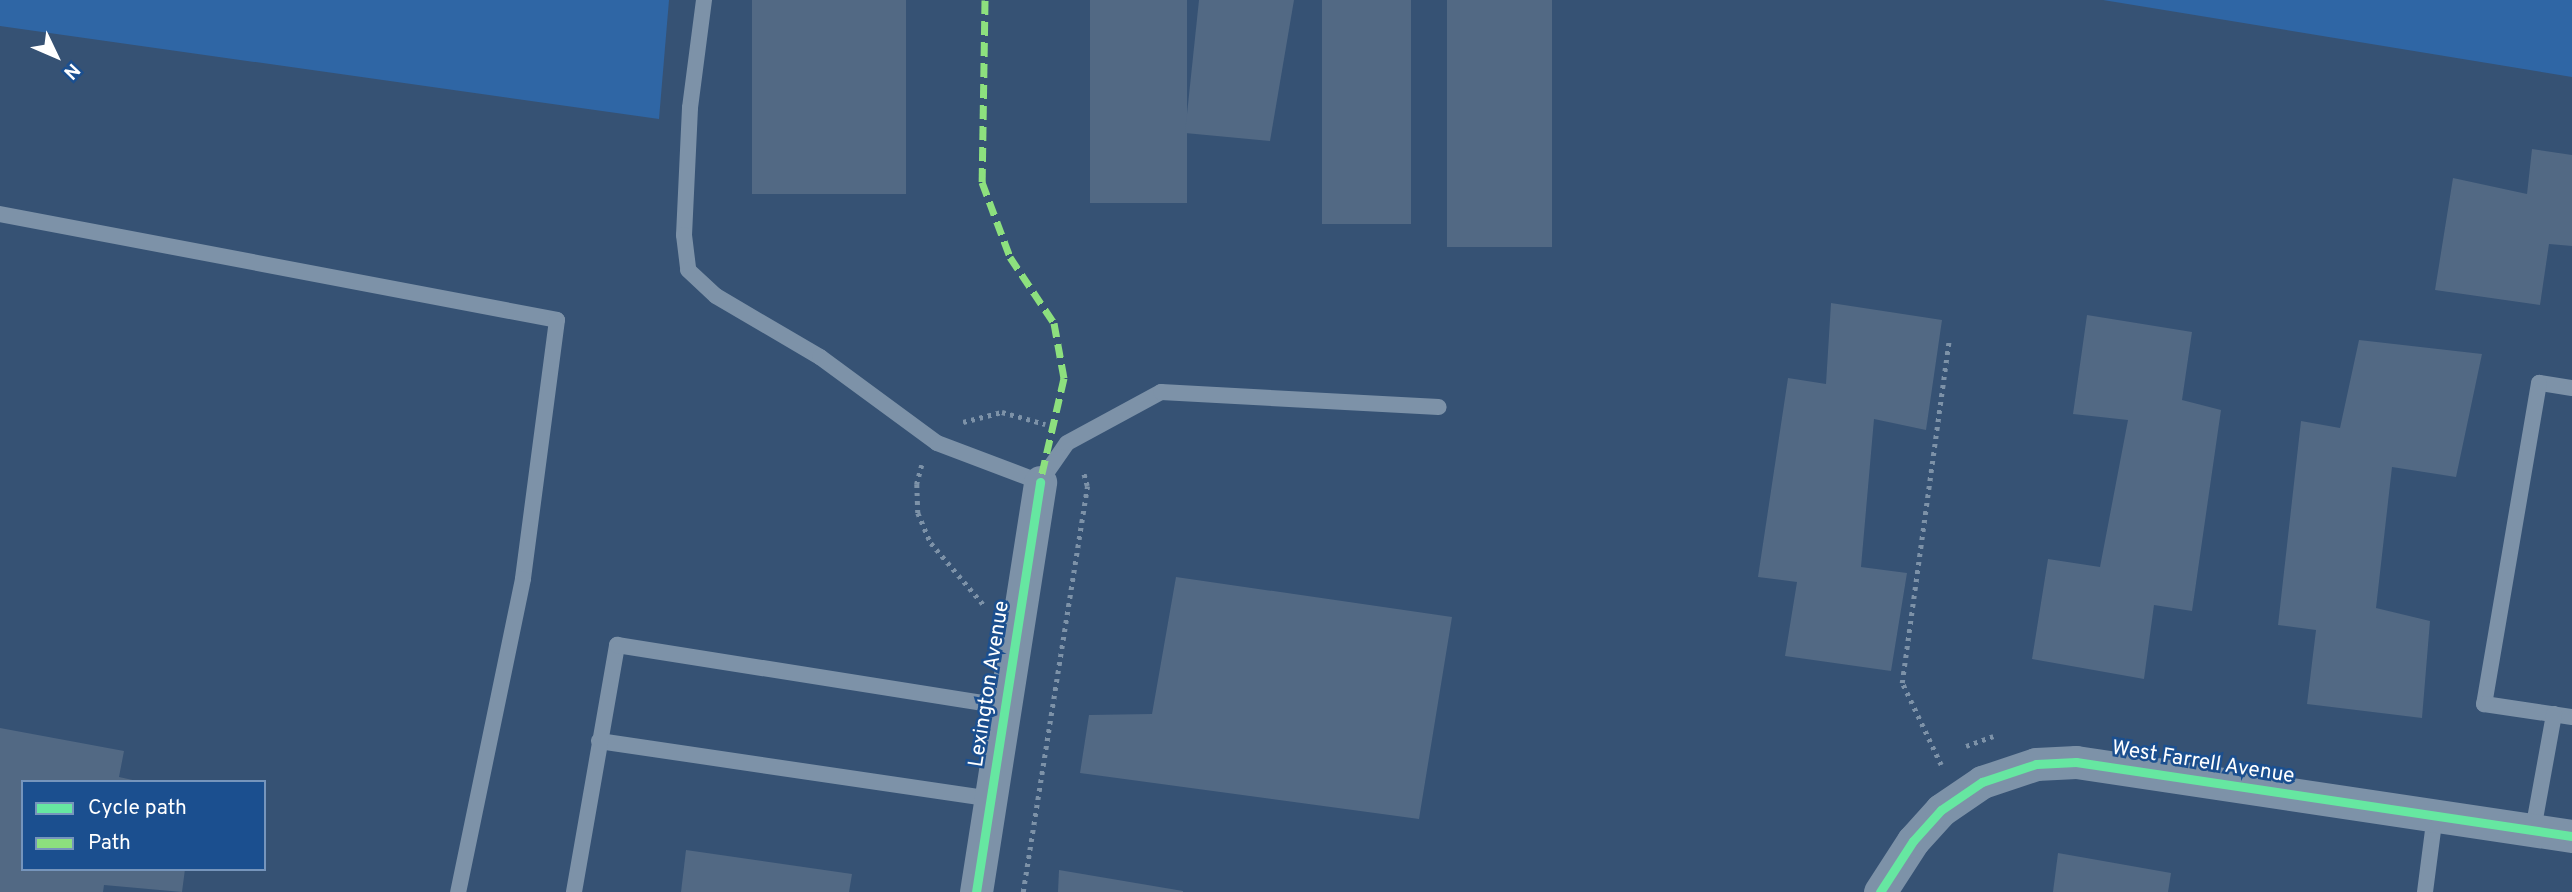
<!DOCTYPE html>
<html>
<head>
<meta charset="utf-8">
<style>
	body { margin:0 }
	#map { position:relative; width:2572px; height:892px; overflow:hidden; background:#365274; font-family:Overpass,sans-serif }
	div>[style] { position:absolute }
	.green>* { inset:0; background:#2f66a5 }
	.building>* { inset:0; background:#526984; transform-origin:0 0 }
	.path>* { height:4.5px; margin-top:-2.25px; transform-origin:0; background:repeating-linear-gradient(90deg,#7d92a8 0 3.5px,transparent 0 8.5px) }
	.service>* { height:16px; margin:-8px; padding:0 8px; transform-origin:8px; border-radius:8px; background:#7d92a8 }
	.minor>* { height:33px; margin:-16.5px; padding:0 16.5px; transform-origin:16.5px; border-radius:16.5px; background:#7d92a8 }
	.quiet>* { height:7px; margin-top:-3.5px; transform-origin:0; background:repeating-linear-gradient(90deg,#8de07e 0 14px,transparent 0 21px) }
	.cycleway>* { height:9px; margin:-4.5px; padding:0 4.5px; transform-origin:4.5px; border-radius:4.5px; background:#66e7a1 }
	span { translate:-50% -50%; white-space:nowrap; text-align:center; line-height:1.15; -webkit-text-stroke:5px #1b4f8f; paint-order:stroke }
	.street-label { font-size:21px; color:#fff }
	.legend { position:absolute; left:21px; top:780px; width:245px; height:91px; box-sizing:border-box; background:#1b4f8f; border:2px solid #7695bc; margin:0; padding:9px 12px; list-style:none; font-size:21px; color:#fff }
	.legend li { display:flex; align-items:center; gap:14px; height:35px }
	.legend b { width:35px; border:2px solid #7695bc }
	.north { position:absolute; left:21px; top:21px; width:70px; height:70px; -webkit-text-stroke:5px #1b4f8f; paint-order:stroke; rotate:134deg; font-size:19px; font-weight:700; line-height:28px; text-align:center; color:#fff }
	.north::after { content:''; display:block; margin:auto; width:24px; height:32px; background:#fff; clip-path:polygon(50% 0,100% 100%,50% 72%,0 100%) }
</style>
</head>
<body>
<div id="map">
	<div class="green">
		<i style="clip-path:polygon(0 0,669px 0,659px 119px,0 26px)"></i>
		<i style="clip-path:polygon(2103px 0,2572px 0,2572px 77px)"></i>
	</div>
	<div class="building">
		<i style="left:752px;top:0;width:154px;height:194px"></i>
		<i style="left:1090px;top:0;width:97px;height:203px"></i>
		<i style="clip-path:polygon(1199px 0,1294px 0,1270px 141px,1185px 133px)"></i>
		<i style="left:1322px;top:0;width:89px;height:224px"></i>
		<i style="left:1447px;top:0;width:105px;height:247px"></i>
		<i style="clip-path:polygon(2532px 149px,2572px 155px,2572px 246px,2549px 244px,2540px 305px,2435px 290px,2453px 178px,2527px 194px)"></i>
		<i style="clip-path:polygon(1831px 303px,1942px 320px,1926px 430px,1874px 419px,1861px 567px,1907px 573px,1891px 671px,1785px 656px,1797px 582px,1758px 577px,1788px 378px,1826px 384px)"></i>
		<i style="clip-path:polygon(2087px 315px,2192px 332px,2182px 400px,2221px 410px,2192px 611px,2154px 605px,2144px 679px,2032px 659px,2048px 559px,2100px 567px,2128px 420px,2073px 414px)"></i>
		<i style="clip-path:polygon(2359px 340px,2482px 354px,2456px 477px,2392px 467px,2376px 608px,2430px 621px,2422px 718px,2307px 704px,2316px 630px,2278px 625px,2301px 421px,2340px 428px)"></i>
		<i style="clip-path:polygon(1176px 577px,1452px 617px,1419px 819px,1080px 773px,1089px 715px,1152px 714px)"></i>
		<i style="clip-path:polygon(0 728px,124px 751px,119px 777px,137px 781px,23px 782px,23px 869px,185px 869px,182px 892px,104px 885px,103px 892px,0 892px)"></i>
		<i style="clip-path:polygon(686px 850px,852px 874px,849px 892px,681px 892px)"></i>
		<i style="clip-path:polygon(2058px 853px,2171px 873px,2168px 892px,2053px 892px)"></i>
		<i style="clip-path:polygon(1059px 870px,1183px 891px,1183px 892px,1058px 892px)"></i>
	</div>
	<div class="path">
		<i style="left:963px;top:422px;width:40px;rotate:-14.4deg"></i>
		<i style="left:1002px;top:412px;width:45px;rotate:15.6deg"></i>
		<i style="left:922px;top:465px;width:20px;rotate:105deg"></i>
		<i style="left:917px;top:484px;width:29px;rotate:88deg"></i>
		<i style="left:918px;top:513px;width:33px;rotate:67deg"></i>
		<i style="left:931px;top:543px;width:82px;rotate:49.5deg"></i>
		<i style="left:1966px;top:746px;width:29px;rotate:-20deg"></i>
		<i style="left:1941px;top:765px;width:91px;rotate:-115.4deg"></i>
		<i style="left:1902px;top:683px;width:348px;rotate:-82.2deg"></i>
		<i style="left:1023px;top:892px;width:411px;rotate:-81deg"></i>
		<i style="left:1087px;top:486px;width:16px;rotate:-105deg"></i>
	</div>
	<div class="service">
		<i style="left:704px;top:0;width:109px;rotate:97.4deg"></i>
		<i style="left:690px;top:108px;width:127px;rotate:92.7deg"></i>
		<i style="left:684px;top:235px;width:35px;rotate:83deg"></i>
		<i style="left:688px;top:270px;width:38px;rotate:43deg"></i>
		<i style="left:716px;top:296px;width:121px;rotate:30.4deg"></i>
		<i style="left:820px;top:357px;width:145px;rotate:36.3deg"></i>
		<i style="left:937px;top:443px;width:110px;rotate:20.7deg"></i>
		<i style="left:1040px;top:482px;width:47px;rotate:-55.3deg"></i>
		<i style="left:1067px;top:443px;width:107px;rotate:-28.5deg"></i>
		<i style="left:1161px;top:392px;width:278px;rotate:3.1deg"></i>
		<i style="left:0;top:214px;width:567px;rotate:10.77deg"></i>
		<i style="left:557px;top:320px;width:261px;rotate:97.5deg"></i>
		<i style="left:523px;top:579px;width:320px;rotate:101.7deg"></i>
		<i style="left:2572px;top:388px;width:33px;rotate:-171deg"></i>
		<i style="left:2539px;top:383px;width:326px;rotate:99.7deg"></i>
		<i style="left:2484px;top:704px;width:89px;rotate:8.4deg"></i>
		<i style="left:599px;top:741px;width:395px;rotate:8.4deg"></i>
		<i style="left:2533px;top:830px;width:118px;rotate:-79.7deg"></i>
		<i style="left:574px;top:892px;width:251px;rotate:-80.1deg"></i>
		<i style="left:617px;top:645px;width:392px;rotate:9deg"></i>
		<i style="left:2425px;top:892px;width:78px;rotate:-82.6deg"></i>
	</div>
	<div class="minor">
		<i style="left:976px;top:892px;width:415px;rotate:-81.1deg"></i>
		<i style="left:1880px;top:892px;width:61px;rotate:-57.1deg"></i>
		<i style="left:1913px;top:841px;width:42px;rotate:-47.9deg"></i>
		<i style="left:1941px;top:810px;width:50px;rotate:-34.3deg"></i>
		<i style="left:1982px;top:782px;width:57px;rotate:-18.4deg"></i>
		<i style="left:2036px;top:764px;width:40px;rotate:-2.9deg"></i>
		<i style="left:2076px;top:762px;width:501px;rotate:8.49deg"></i>
	</div>
	<div class="quiet">
		<i style="left:985px;top:0;width:182px;rotate:90.9deg"></i>
		<i style="left:982px;top:182px;width:80px;rotate:69.5deg"></i>
		<i style="left:1010px;top:257px;width:79px;rotate:56.3deg"></i>
		<i style="left:1054px;top:323px;width:56px;rotate:79.7deg"></i>
		<i style="left:1064px;top:378px;width:107px;rotate:103deg"></i>
	</div>
	<div class="cycleway">
		<i style="left:976px;top:892px;width:415px;rotate:-81.1deg"></i>
		<i style="left:1880px;top:892px;width:61px;rotate:-57.1deg"></i>
		<i style="left:1913px;top:841px;width:42px;rotate:-47.9deg"></i>
		<i style="left:1941px;top:810px;width:50px;rotate:-34.3deg"></i>
		<i style="left:1982px;top:782px;width:57px;rotate:-18.4deg"></i>
		<i style="left:2036px;top:764px;width:40px;rotate:-2.9deg"></i>
		<i style="left:2076px;top:762px;width:501px;rotate:8.49deg"></i>
	</div>
	<div class="street-label">
		<span style="left:990px;top:684px;rotate:-81deg">Lexington Avenue</span>
		<span style="left:2203px;top:763px;rotate:9deg">West Farrell Avenue</span>
	</div>
	<ul class="legend">
	<li><b style="height:9px;background:#66e7a1"></b>Cycle path</li>
	<li><b style="height:9px;background:#8de07e"></b>Path</li>
	</ul>
	<div class="north">N</div>
</div>
</body>
</html>
